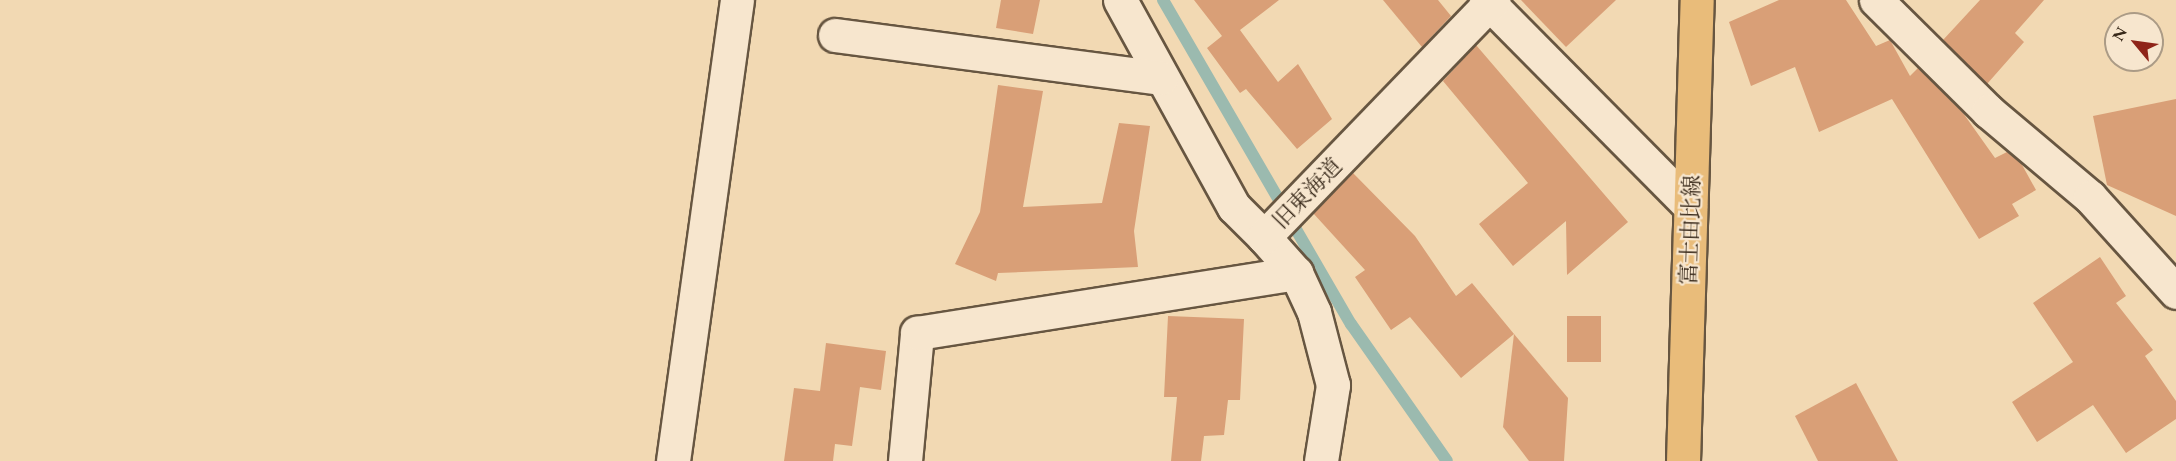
<!DOCTYPE html>
<html>
<head>
<meta charset="utf-8">
<style>
	body { margin:0 }
	#map { position:relative; width:2176px; height:461px; overflow:hidden; background:#f2d9b3; font-family:"EB Garamond","Noto Serif JP",serif }
	div>[style] { position:absolute }
	.stream>* { height:12px; margin:-6px; padding:0 6px; transform-origin:6px; border-radius:6px; background:#9bbaaf }
	.building>* { inset:0; background:#d99f77; transform-origin:0 0 }
	.roads { filter:drop-shadow(2px 0 #675641) drop-shadow(-2px 0 #675641) drop-shadow(0 2px #675641) drop-shadow(0 -2px #675641) }
	.minor>* { height:33px; margin:-16.5px; padding:0 16.5px; transform-origin:16.5px; border-radius:16.5px; background:#f7e6ce }
	.major>* { height:33px; margin:-16.5px; padding:0 16.5px; transform-origin:16.5px; border-radius:16.5px; background:#e9bc7a }
	span { translate:-50% -50%; white-space:nowrap; text-align:center; line-height:1.15; -webkit-text-stroke:4.5px #f7e6ce; paint-order:stroke }
	.street-label { font-size:22px; color:#392a1b }
	.north { position:absolute; left:2104px; top:12px; width:60px; height:60px; box-sizing:border-box; background:#f7e6ce; border:2px solid #ab9b86; border-radius:50%; rotate:299deg; font-size:16px; font-weight:700; line-height:24px; text-align:center; color:#392a1b }
	.north::after { content:''; display:block; margin:auto; width:21px; height:27px; background:#8f2418; clip-path:polygon(50% 0,100% 100%,50% 72%,0 100%) }
</style>
</head>
<body>
<div id="map">
	<div class="stream">
		<i style="left:1163px;top:0;width:375px;rotate:59.9deg"></i>
		<i style="left:1351px;top:324px;width:167px;rotate:55deg"></i>
	</div>
	<div class="building">
		<i style="clip-path:polygon(1001px 0,1040px 0,1033px 34px,996px 28px)"></i>
		<i style="clip-path:polygon(1194px 0,1279px 0,1240px 30px,1278px 82px,1298px 64px,1332px 119px,1297px 149px,1246px 89px,1240px 93px,1207px 48px,1222px 36px)"></i>
		<i style="clip-path:polygon(1383px 0,1438px 0,1451px 16px,1422px 47px)"></i>
		<i style="clip-path:polygon(1521px 0,1616px 0,1566px 47px)"></i>
		<i style="clip-path:polygon(1779px 0,1846px 0,1876px 46px,1890px 40px,1910px 76px,1918px 68px,1963px 113px,1995px 158px,2007px 152px,2021px 163px,2036px 190px,2012px 204px,2019px 216px,1979px 239px,1892px 99px,1819px 132px,1795px 67px,1751px 86px,1729px 22px)"></i>
		<i style="clip-path:polygon(1980px 0,2044px 0,2015px 33px,2024px 42px,1987px 84px,1943px 40px)"></i>
		<i style="clip-path:polygon(1476px 45px,1628px 222px,1567px 275px,1566px 221px,1513px 266px,1479px 224px,1528px 183px,1443px 81px)"></i>
		<i style="clip-path:polygon(998px 85px,1043px 91px,1023px 207px,1102px 203px,1119px 123px,1150px 126px,1134px 231px,1138px 267px,998px 273px,996px 281px,955px 264px,980px 212px)"></i>
		<i style="clip-path:polygon(2176px 99px,2176px 216px,2107px 185px,2093px 116px)"></i>
		<i style="clip-path:polygon(1353px 173px,1415px 236px,1456px 296px,1472px 283px,1514px 334px,1461px 378px,1410px 317px,1391px 330px,1355px 277px,1365px 270px,1313px 213px)"></i>
		<i style="clip-path:polygon(2100px 257px,2126px 296px,2116px 303px,2153px 350px,2145px 356px,2176px 401px,2176px 419px,2126px 453px,2093px 405px,2037px 442px,2012px 402px,2073px 362px,2033px 303px)"></i>
		<i style="clip-path:polygon(1168px 316px,1244px 319px,1240px 400px,1228px 400px,1224px 435px,1204px 436px,1201px 461px,1171px 461px,1177px 397px,1164px 397px)"></i>
		<i style="left:1567px;top:316px;width:34px;height:46px"></i>
		<i style="clip-path:polygon(1514px 334px,1568px 398px,1564px 461px,1529px 461px,1503px 427px)"></i>
		<i style="clip-path:polygon(826px 343px,886px 351px,881px 390px,860px 387px,852px 446px,835px 444px,833px 461px,784px 461px,794px 388px,820px 391px)"></i>
		<i style="clip-path:polygon(1856px 383px,1898px 461px,1818px 461px,1795px 416px)"></i>
	</div>
	<div class="roads">
		<div class="minor">
			<i style="left:1120px;top:0;width:236px;rotate:61.2deg"></i>
			<i style="left:1234px;top:207px;width:42px;rotate:45deg"></i>
			<i style="left:1486px;top:0;width:290px;rotate:45.3deg"></i>
			<i style="left:1876px;top:0;width:158px;rotate:44.7deg"></i>
			<i style="left:1988px;top:111px;width:133px;rotate:40.1deg"></i>
			<i style="left:2090px;top:197px;width:128px;rotate:47.8deg"></i>
			<i style="left:835px;top:35px;width:329px;rotate:7.5deg"></i>
			<i style="left:673px;top:461px;width:465px;rotate:-82.1deg"></i>
			<i style="left:905px;top:461px;width:129px;rotate:-84.6deg"></i>
			<i style="left:917px;top:333px;width:384px;rotate:-9deg"></i>
			<i style="left:1321px;top:461px;width:77px;rotate:-81deg"></i>
			<i style="left:1333px;top:385px;width:75px;rotate:-104.6deg"></i>
			<i style="left:1314px;top:312px;width:43px;rotate:-114.8deg"></i>
			<i style="left:1296px;top:273px;width:48px;rotate:-131.6deg"></i>
			<i style="left:1264px;top:237px;width:330px;rotate:-46deg"></i>
		</div>
		<div class="major">
			<i style="left:1683px;top:461px;width:461px;rotate:-88.3deg"></i>
		</div>
	</div>
	<div class="street-label">
		<span style="left:1307px;top:193px;rotate:-46deg">旧東海道</span>
		<span style="left:1690px;top:230px;rotate:-88deg">富士由比線</span>
	</div>
	<div class="north">N</div>
</div>
</body>
</html>
